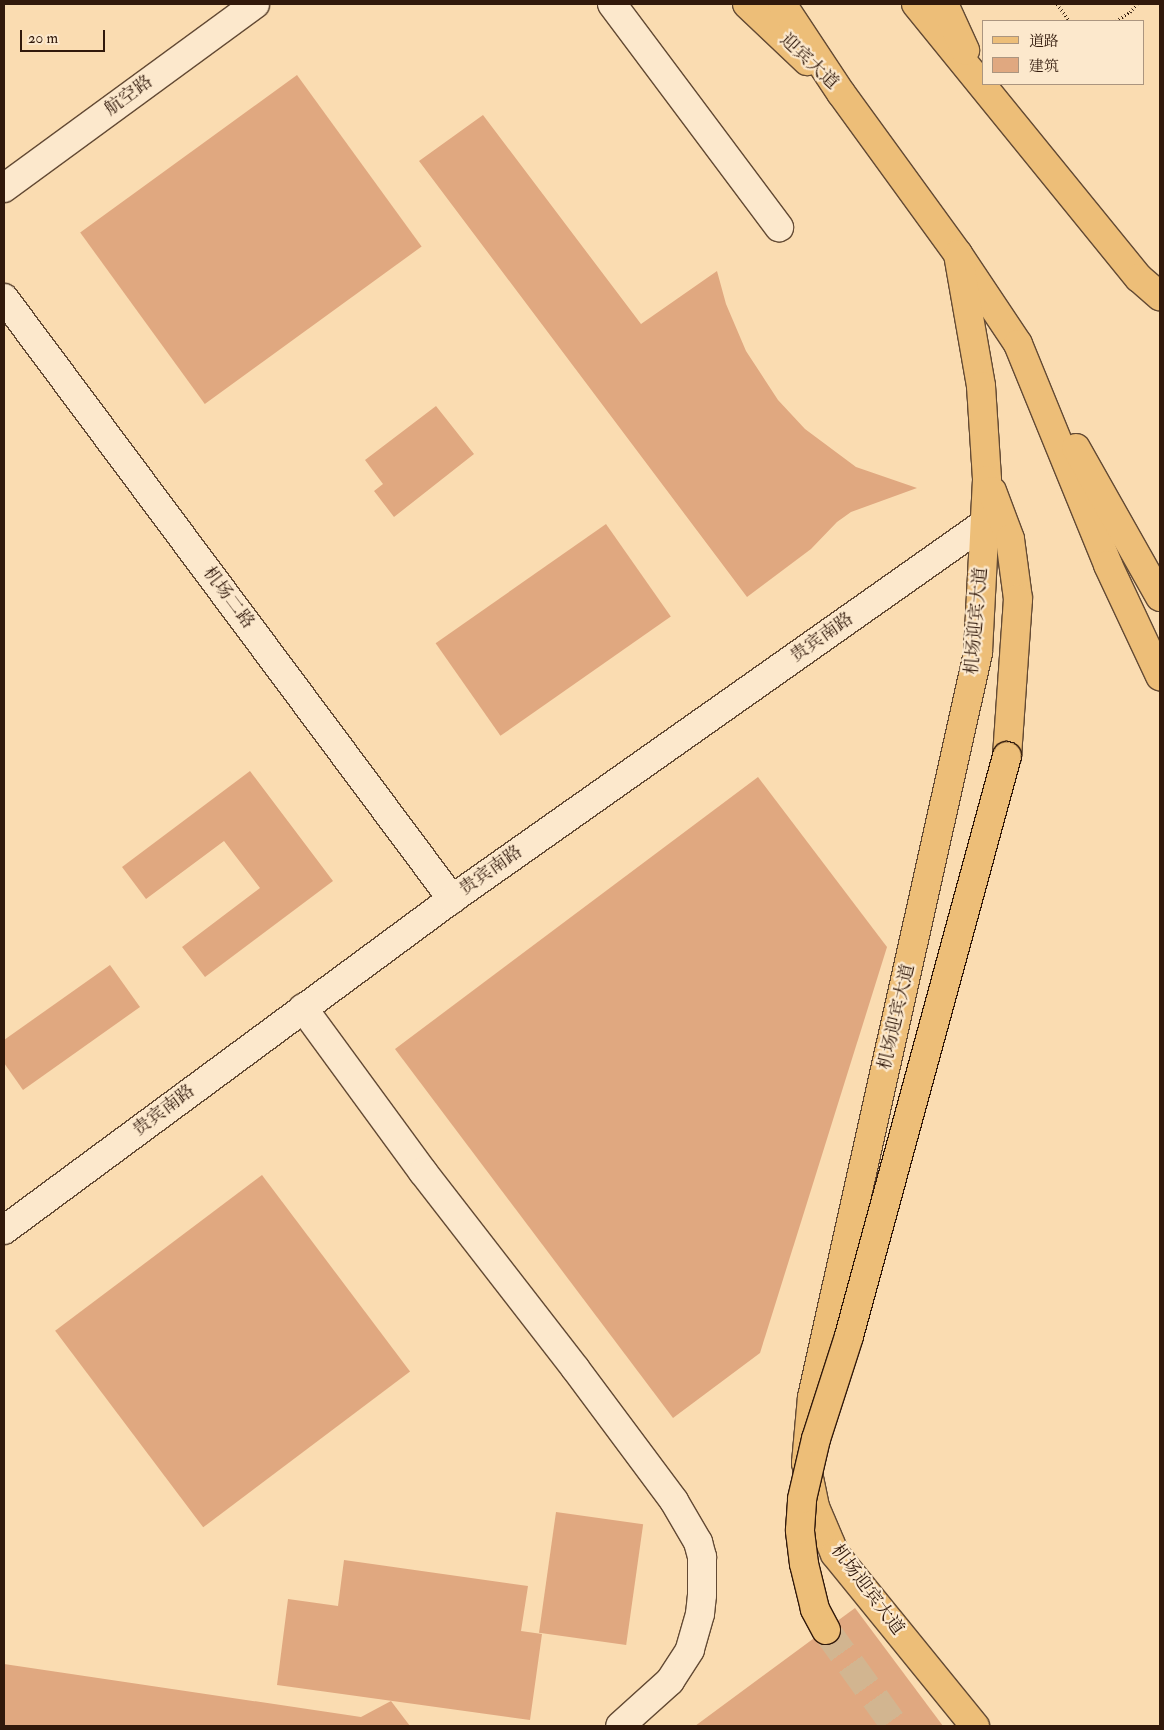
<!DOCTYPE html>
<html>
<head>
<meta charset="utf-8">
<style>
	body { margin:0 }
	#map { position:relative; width:1164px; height:1730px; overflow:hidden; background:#fadcb1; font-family:"IM FELL Double Pica","Noto Serif SC",serif }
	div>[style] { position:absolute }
	.building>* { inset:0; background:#e0a880; transform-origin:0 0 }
	.major-tunnel>* { height:28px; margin-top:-14px; transform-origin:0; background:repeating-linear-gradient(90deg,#d2b590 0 28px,transparent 0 42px) }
	.path>* { height:3px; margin-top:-1.5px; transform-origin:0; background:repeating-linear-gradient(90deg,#31190b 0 1px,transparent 0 3.5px) }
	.roads { filter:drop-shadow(1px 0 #634a34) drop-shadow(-1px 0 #634a34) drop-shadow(0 1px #634a34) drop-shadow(0 -1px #634a34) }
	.minor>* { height:28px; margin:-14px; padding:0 14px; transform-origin:14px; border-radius:14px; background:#fce8cc }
	.major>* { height:28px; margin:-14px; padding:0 14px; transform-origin:14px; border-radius:14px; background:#edbe78 }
	.bridges { filter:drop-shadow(1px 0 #31190b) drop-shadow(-1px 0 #31190b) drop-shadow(0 1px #31190b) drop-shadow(0 -1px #31190b) }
	.major-bridge>* { height:28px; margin:-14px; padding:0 14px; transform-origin:14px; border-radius:14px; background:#edbe78 }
	span { translate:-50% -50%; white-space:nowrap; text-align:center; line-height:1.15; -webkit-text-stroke:4.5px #fce8cc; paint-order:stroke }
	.street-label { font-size:18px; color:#31190b }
	.frame { position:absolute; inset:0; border:5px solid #31190b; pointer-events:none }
	.legend { position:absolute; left:982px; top:20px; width:162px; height:65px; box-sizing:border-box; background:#fce8cc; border:1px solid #ab957f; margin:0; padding:6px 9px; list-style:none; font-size:15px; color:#31190b }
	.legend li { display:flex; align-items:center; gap:10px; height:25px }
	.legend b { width:25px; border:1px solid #ab957f }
	.scale { position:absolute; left:20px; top:30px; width:85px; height:22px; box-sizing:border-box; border:2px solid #31190b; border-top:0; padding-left:6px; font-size:15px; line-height:18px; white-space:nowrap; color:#31190b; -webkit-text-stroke:4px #fce8cc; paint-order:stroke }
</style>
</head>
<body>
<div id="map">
	<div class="building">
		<i style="left:297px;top:75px;width:212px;height:268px;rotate:54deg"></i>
		<i style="clip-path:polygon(483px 115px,641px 324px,717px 271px,726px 304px,746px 351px,778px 400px,805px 429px,856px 467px,917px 488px,851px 512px,837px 522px,811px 549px,747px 597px,419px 161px)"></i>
		<i style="clip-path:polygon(436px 406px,474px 454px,394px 517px,374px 491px,383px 484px,365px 460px)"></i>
		<i style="left:606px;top:524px;width:113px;height:208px;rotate:55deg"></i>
		<i style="clip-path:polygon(250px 771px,333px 881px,205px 977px,182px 947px,260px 888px,224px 841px,146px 899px,122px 867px)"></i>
		<i style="clip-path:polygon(758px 777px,887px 947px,760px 1353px,673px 1418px,395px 1049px)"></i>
		<i style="clip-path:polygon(110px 965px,140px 1007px,23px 1090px,4px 1063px,4px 1040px)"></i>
		<i style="left:262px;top:1175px;width:246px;height:259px;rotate:53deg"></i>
		<i style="left:556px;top:1512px;width:88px;height:122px;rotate:8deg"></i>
		<i style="clip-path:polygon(344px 1560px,528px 1586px,521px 1631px,542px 1634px,530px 1720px,277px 1685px,288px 1599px,338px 1606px)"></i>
		<i style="clip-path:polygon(855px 1608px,943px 1726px,695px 1726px)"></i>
		<i style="clip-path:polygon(4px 1664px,361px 1717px,391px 1701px,410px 1726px,4px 1726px)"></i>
	</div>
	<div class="major-tunnel">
		<i style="left:826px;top:1630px;width:118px;rotate:54.3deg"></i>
	</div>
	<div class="path">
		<i style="left:1057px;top:4px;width:21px;rotate:53deg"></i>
		<i style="left:1116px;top:21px;width:17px;rotate:-33deg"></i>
		<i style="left:1130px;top:12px;width:11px;rotate:-49deg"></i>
	</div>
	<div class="roads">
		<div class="minor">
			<i style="left:612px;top:4px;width:279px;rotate:53.2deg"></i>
			<i style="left:4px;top:188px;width:311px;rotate:-36.2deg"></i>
			<i style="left:4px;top:298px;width:750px;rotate:53.3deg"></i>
			<i style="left:303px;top:1008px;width:203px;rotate:53.8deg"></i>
			<i style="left:423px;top:1172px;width:248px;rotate:52.2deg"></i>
			<i style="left:575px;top:1368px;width:166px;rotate:53.3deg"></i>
			<i style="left:674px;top:1501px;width:48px;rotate:59.7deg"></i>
			<i style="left:698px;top:1542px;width:16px;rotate:75deg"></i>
			<i style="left:702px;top:1557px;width:38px;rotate:90deg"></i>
			<i style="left:702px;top:1595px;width:19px;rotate:96deg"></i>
			<i style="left:700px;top:1614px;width:37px;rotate:106deg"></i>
			<i style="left:690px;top:1650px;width:37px;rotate:123deg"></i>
			<i style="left:670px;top:1681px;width:67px;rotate:138deg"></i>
			<i style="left:4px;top:1230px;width:557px;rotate:-36.46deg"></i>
			<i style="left:452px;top:899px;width:652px;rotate:-35.2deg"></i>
		</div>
		<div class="major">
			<i style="left:747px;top:4px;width:83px;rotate:43.5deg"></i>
			<i style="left:782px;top:4px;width:107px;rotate:56.5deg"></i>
			<i style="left:841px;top:93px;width:199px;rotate:54deg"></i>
			<i style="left:958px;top:254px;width:108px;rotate:56.3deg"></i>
			<i style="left:1018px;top:344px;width:239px;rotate:67.8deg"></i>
			<i style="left:1108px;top:565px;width:123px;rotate:64.9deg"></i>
			<i style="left:916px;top:4px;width:353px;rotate:50.9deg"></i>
			<i style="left:1139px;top:278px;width:28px;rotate:41deg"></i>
			<i style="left:944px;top:4px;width:51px;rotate:65.5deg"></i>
			<i style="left:958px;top:254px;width:134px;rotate:80.1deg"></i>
			<i style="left:981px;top:386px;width:94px;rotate:86.3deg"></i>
			<i style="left:987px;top:480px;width:173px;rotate:93deg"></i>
			<i style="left:978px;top:653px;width:762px;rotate:102.58deg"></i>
			<i style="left:812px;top:1397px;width:66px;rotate:95.2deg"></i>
			<i style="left:806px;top:1463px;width:45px;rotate:78.4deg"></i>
			<i style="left:815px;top:1507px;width:51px;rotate:66.9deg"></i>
			<i style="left:835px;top:1554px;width:222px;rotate:50.9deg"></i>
			<i style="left:1076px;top:448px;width:171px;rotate:60.6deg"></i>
			<i style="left:992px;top:491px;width:51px;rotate:69.4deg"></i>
			<i style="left:1010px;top:539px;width:61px;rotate:82.4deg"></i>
			<i style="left:1018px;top:599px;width:157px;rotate:94deg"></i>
		</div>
	</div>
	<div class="bridges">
		<div class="major-bridge">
			<i style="left:826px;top:1630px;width:24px;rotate:-118deg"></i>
			<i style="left:815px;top:1609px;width:46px;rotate:-103.7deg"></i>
			<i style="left:804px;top:1564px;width:34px;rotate:-97deg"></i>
			<i style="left:800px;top:1530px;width:31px;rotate:-86deg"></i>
			<i style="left:802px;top:1499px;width:62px;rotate:-76.9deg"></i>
			<i style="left:816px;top:1439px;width:108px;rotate:-72.2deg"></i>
			<i style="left:849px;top:1336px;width:601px;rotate:-74.76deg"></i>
		</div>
	</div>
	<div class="street-label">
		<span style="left:809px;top:62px;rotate:43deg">迎宾大道</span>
		<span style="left:129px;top:96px;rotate:-36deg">航空路</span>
		<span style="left:228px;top:598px;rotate:53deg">机场二路</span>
		<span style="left:977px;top:621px;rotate:-85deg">机场迎宾大道</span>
		<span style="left:822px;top:638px;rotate:-35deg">贵宾南路</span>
		<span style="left:491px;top:871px;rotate:-35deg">贵宾南路</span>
		<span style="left:897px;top:1017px;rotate:-77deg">机场迎宾大道</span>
		<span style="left:164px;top:1111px;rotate:-37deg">贵宾南路</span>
		<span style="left:867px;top:1590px;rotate:53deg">机场迎宾大道</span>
	</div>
	<div class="frame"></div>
	<ul class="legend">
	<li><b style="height:6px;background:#edbe78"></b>道路</li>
	<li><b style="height:14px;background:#e0a880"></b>建筑</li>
	</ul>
	<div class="scale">20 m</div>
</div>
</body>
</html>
